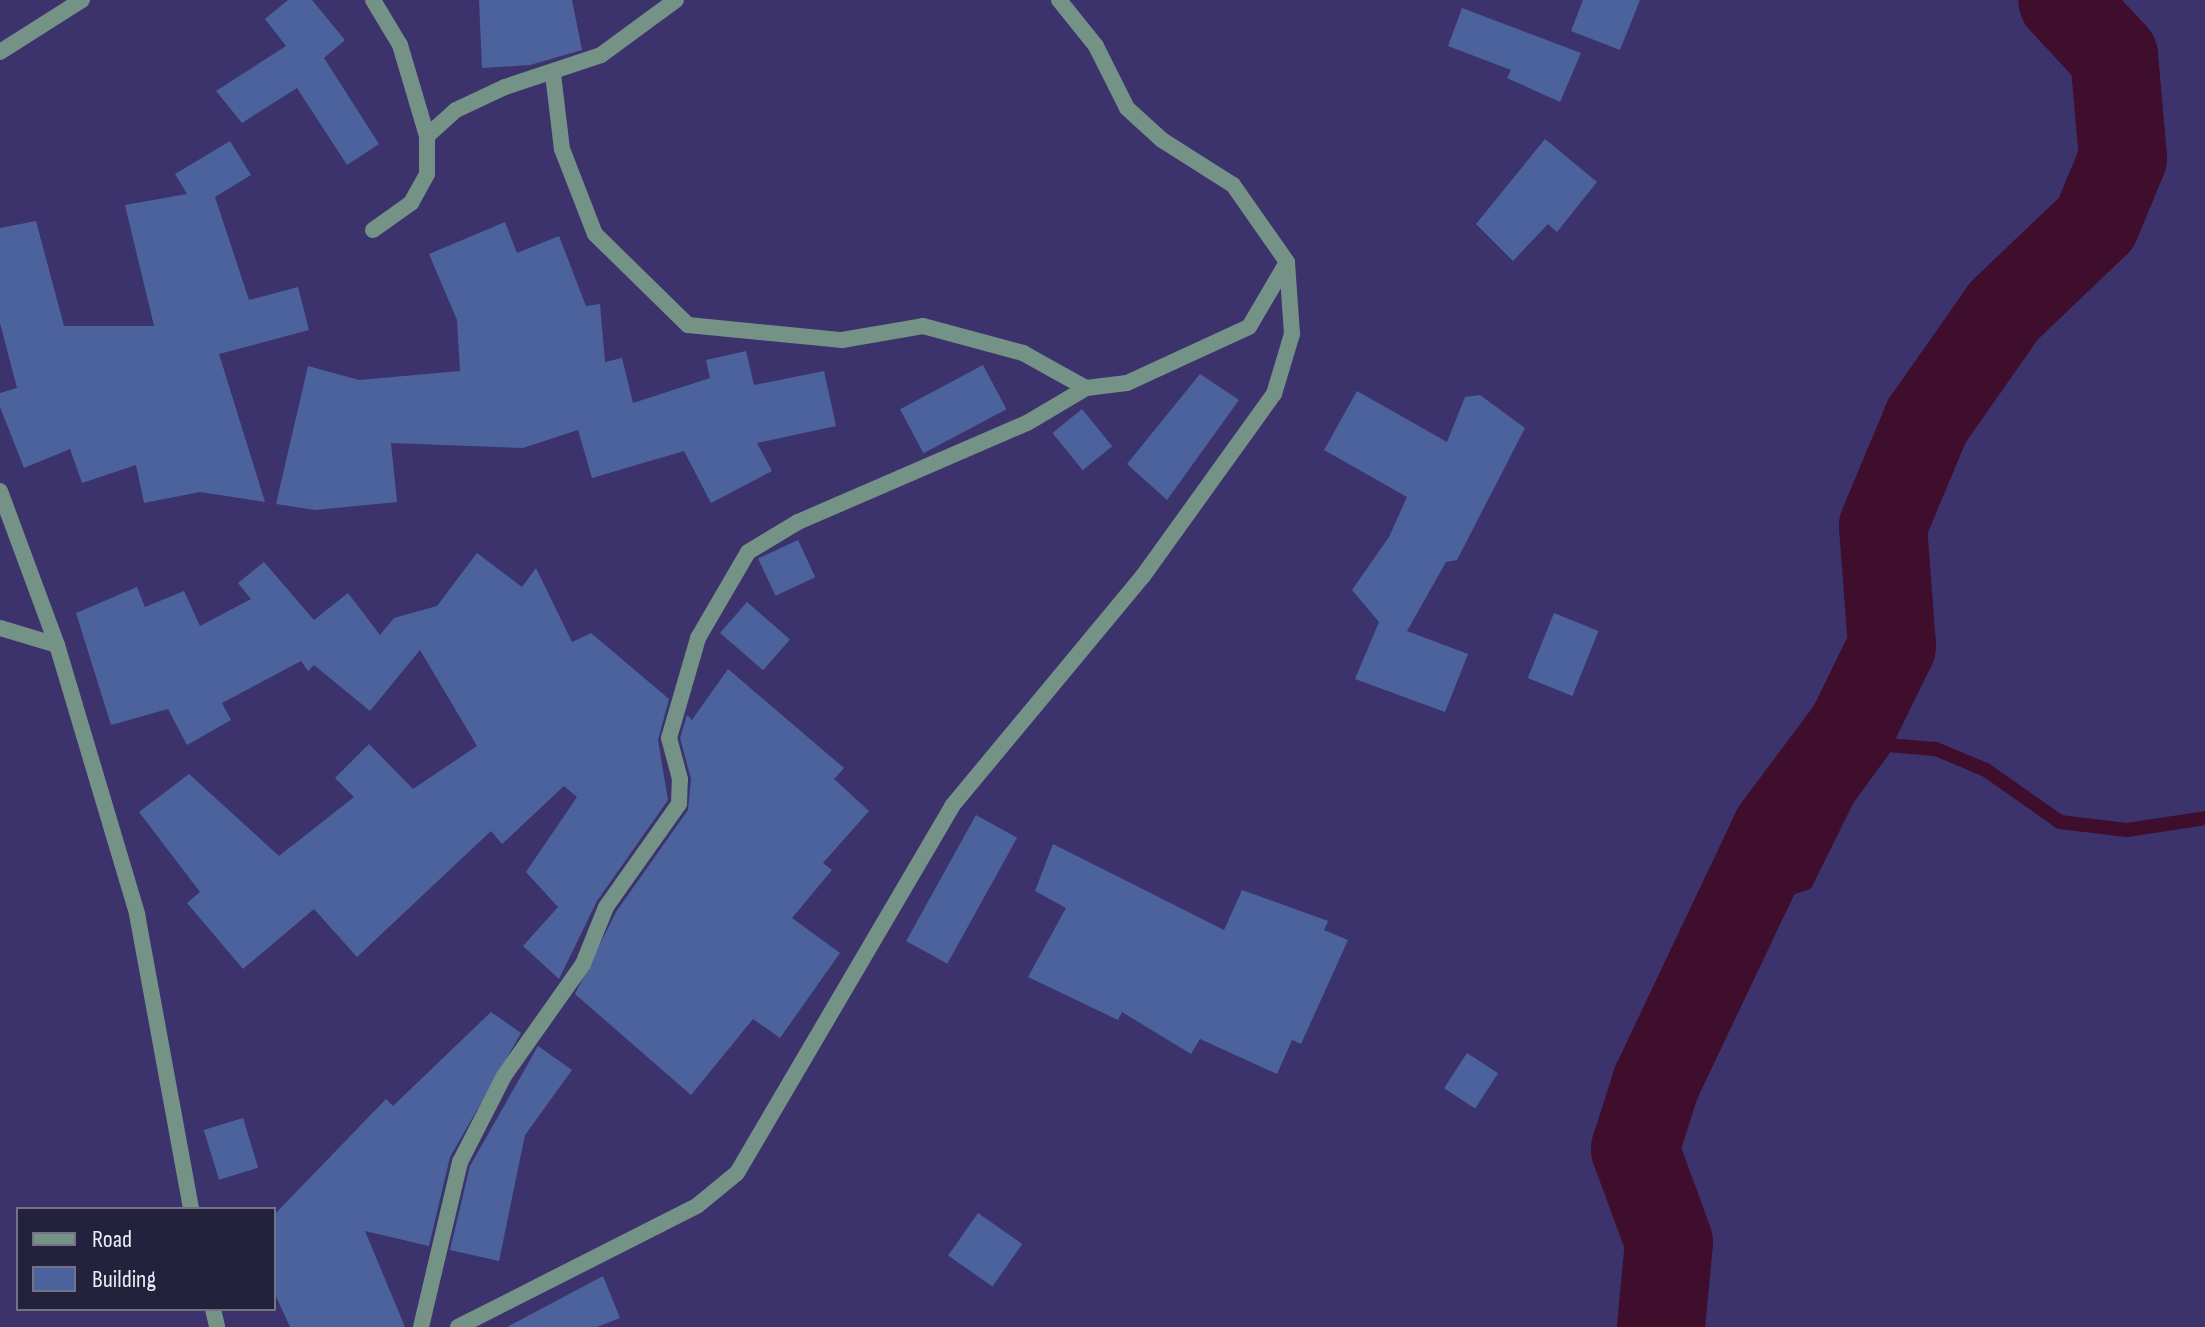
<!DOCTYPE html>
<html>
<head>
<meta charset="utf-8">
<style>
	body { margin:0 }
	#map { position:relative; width:2205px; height:1327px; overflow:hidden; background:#3c336d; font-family:"Sofia Sans Condensed",sans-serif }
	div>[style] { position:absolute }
	.stream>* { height:14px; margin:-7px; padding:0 7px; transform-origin:7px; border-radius:7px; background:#3f0e2c }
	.river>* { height:88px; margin:-44px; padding:0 44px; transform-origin:44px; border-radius:44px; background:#3f0e2c }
	.building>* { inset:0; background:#4c629c; transform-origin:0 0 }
	.minor>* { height:16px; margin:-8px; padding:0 8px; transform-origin:8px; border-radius:8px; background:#759286 }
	span { translate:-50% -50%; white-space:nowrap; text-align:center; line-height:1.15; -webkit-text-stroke:6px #23213b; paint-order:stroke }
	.legend { position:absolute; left:16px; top:1207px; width:260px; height:104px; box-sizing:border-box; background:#23213b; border:2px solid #737287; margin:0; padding:10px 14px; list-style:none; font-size:24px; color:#ececfa }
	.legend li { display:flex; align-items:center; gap:16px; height:40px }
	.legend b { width:40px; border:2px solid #737287 }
</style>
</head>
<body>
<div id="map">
	<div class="stream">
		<i style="left:1740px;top:906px;width:70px;rotate:-19.2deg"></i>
		<i style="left:1806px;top:883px;width:93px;rotate:-63.7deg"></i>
		<i style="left:1847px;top:800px;width:68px;rotate:-54deg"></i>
		<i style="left:1887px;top:745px;width:49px;rotate:4.7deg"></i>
		<i style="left:1936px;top:749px;width:54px;rotate:22.8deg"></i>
		<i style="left:1986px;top:770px;width:90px;rotate:35.1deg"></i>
		<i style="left:2060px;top:822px;width:67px;rotate:6.8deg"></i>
		<i style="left:2127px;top:830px;width:79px;rotate:-8.7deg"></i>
	</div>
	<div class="river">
		<i style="left:1661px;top:1327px;width:85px;rotate:-84.6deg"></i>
		<i style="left:1669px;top:1242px;width:99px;rotate:-110.1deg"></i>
		<i style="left:1635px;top:1149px;width:69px;rotate:-72.3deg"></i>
		<i style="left:1656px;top:1083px;width:280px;rotate:-64.6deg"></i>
		<i style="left:1776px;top:830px;width:127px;rotate:-53.3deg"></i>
		<i style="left:1852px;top:728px;width:91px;rotate:-64deg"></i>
		<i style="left:1892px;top:646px;width:120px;rotate:-94.3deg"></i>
		<i style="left:1883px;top:526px;width:114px;rotate:-67.3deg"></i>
		<i style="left:1927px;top:421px;width:134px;rotate:-55deg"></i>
		<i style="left:2004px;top:311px;width:127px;rotate:-43.7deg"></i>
		<i style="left:2096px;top:223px;width:70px;rotate:-67.4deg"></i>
		<i style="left:2123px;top:158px;width:102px;rotate:-95deg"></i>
		<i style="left:2114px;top:56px;width:76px;rotate:-132.9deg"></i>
	</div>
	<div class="building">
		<i style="clip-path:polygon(288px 0,312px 0,345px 40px,324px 58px,379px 144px,347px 165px,297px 88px,242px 123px,216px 91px,286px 46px,265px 19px)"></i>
		<i style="clip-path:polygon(479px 0,572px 0,582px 50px,530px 65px,482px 68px)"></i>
		<i style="clip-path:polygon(1583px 0,1640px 0,1620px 50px,1571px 31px)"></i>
		<i style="clip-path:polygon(1462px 8px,1581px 53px,1560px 102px,1507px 78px,1511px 70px,1448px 46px)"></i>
		<i style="clip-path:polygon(1545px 139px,1597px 182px,1557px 232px,1548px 224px,1513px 261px,1476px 224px)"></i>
		<i style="clip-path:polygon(230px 141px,251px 175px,215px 197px,249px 300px,298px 287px,309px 330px,219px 354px,265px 502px,200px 492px,144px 503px,136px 465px,82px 483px,70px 449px,24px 468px,0 407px,0 393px,17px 388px,0 323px,0 228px,36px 221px,64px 326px,154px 326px,125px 205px,187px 194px,175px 174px)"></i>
		<i style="clip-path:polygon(505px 222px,517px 253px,559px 236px,586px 306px,600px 304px,605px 362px,622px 358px,633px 403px,710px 378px,706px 360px,746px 351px,754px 385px,824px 371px,836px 426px,757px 443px,772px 471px,711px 503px,684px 451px,592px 478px,578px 430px,523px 448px,391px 443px,397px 502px,315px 510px,276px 504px,308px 366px,359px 380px,460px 371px,457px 320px,429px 254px)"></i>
		<i style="left:983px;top:365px;width:50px;height:94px;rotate:62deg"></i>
		<i style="clip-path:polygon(1200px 374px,1239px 400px,1167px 500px,1127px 464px)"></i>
		<i style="clip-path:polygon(1357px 391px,1447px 442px,1465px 397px,1480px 395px,1525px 428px,1457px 560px,1446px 562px,1407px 631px,1468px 654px,1445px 712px,1355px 679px,1379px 622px,1352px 590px,1389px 537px,1407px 497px,1324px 450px)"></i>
		<i style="left:1082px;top:409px;width:48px;height:38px;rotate:51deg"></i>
		<i style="left:798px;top:540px;width:41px;height:44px;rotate:65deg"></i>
		<i style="clip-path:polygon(477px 553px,522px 587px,536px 568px,572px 642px,591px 633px,669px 699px,658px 740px,668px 800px,597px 901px,559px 979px,523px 946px,558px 907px,526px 872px,577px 797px,564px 786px,502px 844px,491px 831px,357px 957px,314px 909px,243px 969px,187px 903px,200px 892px,139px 812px,189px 774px,279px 856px,354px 797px,335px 778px,369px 744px,413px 789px,477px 746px,420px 650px,370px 711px,314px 665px,308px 671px,301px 661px,222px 703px,231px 720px,187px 745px,168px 709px,111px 725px,76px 613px,137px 587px,145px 607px,184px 591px,200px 626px,251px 599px,238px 583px,264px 562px,314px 620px,348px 593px,380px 635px,394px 618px,437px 606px)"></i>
		<i style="left:747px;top:602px;width:57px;height:41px;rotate:41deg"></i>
		<i style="left:1554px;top:613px;width:48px;height:70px;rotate:22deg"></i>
		<i style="clip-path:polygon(728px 669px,844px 768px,834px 779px,869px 811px,823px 863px,832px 870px,792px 918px,840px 953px,780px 1038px,753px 1019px,691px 1095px,575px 994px,616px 912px,688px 810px,691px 779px,680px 738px,687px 715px,692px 720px)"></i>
		<i style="left:976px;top:815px;width:47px;height:144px;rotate:29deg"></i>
		<i style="clip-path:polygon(1053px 844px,1224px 930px,1242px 890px,1328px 921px,1324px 930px,1348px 940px,1301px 1044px,1292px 1040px,1277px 1074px,1200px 1039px,1191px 1054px,1122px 1012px,1118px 1020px,1028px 977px,1066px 908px,1035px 891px)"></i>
		<i style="clip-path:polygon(491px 1012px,521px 1033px,450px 1157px,429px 1246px,365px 1231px,405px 1327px,290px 1327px,274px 1292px,274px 1215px,386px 1099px,393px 1106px)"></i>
		<i style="clip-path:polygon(538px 1046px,572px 1070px,525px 1135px,499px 1261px,450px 1250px,470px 1166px)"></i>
		<i style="left:1467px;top:1053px;width:37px;height:42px;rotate:33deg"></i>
		<i style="left:243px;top:1118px;width:52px;height:41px;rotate:73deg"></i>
		<i style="left:978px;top:1213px;width:54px;height:52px;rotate:35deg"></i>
		<i style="clip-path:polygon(603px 1276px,620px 1318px,597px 1327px,507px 1327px)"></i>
	</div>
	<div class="minor">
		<i style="left:0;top:52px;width:97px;rotate:-32.4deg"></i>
		<i style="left:553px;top:74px;width:76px;rotate:83.2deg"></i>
		<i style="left:562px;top:149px;width:91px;rotate:68.8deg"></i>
		<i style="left:595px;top:234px;width:130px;rotate:44.4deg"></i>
		<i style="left:688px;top:325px;width:155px;rotate:5.6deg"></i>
		<i style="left:842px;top:340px;width:82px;rotate:-9.8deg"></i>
		<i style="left:923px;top:326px;width:104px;rotate:15.1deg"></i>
		<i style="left:1023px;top:353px;width:72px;rotate:29.1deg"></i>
		<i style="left:1086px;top:388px;width:41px;rotate:-7deg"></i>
		<i style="left:1127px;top:383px;width:134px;rotate:-24.7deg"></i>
		<i style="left:1249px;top:327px;width:73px;rotate:-59.6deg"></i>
		<i style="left:427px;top:136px;width:39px;rotate:-42deg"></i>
		<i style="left:456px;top:110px;width:54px;rotate:-25.1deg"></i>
		<i style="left:505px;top:87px;width:101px;rotate:-18.4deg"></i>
		<i style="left:601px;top:55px;width:93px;rotate:-36.3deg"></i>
		<i style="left:373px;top:230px;width:47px;rotate:-35.4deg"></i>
		<i style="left:411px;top:203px;width:33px;rotate:-61deg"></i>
		<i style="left:427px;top:174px;width:38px;rotate:-90deg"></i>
		<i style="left:427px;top:136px;width:95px;rotate:-106.5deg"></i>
		<i style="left:400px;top:45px;width:52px;rotate:-121deg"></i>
		<i style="left:0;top:491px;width:164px;rotate:69.7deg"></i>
		<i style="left:57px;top:645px;width:281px;rotate:73.4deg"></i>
		<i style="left:137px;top:914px;width:300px;rotate:79.6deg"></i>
		<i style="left:0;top:628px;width:59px;rotate:16.6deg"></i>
		<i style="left:213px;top:1309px;width:18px;rotate:77deg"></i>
		<i style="left:421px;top:1327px;width:170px;rotate:-76.7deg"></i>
		<i style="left:460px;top:1162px;width:97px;rotate:-62.9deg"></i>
		<i style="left:504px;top:1076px;width:137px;rotate:-54.8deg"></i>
		<i style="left:583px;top:964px;width:61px;rotate:-68deg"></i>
		<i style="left:606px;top:907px;width:126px;rotate:-54.7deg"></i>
		<i style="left:679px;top:804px;width:25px;rotate:-88deg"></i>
		<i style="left:680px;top:779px;width:42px;rotate:-105deg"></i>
		<i style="left:669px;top:738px;width:104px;rotate:-73.8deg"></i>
		<i style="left:698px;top:638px;width:99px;rotate:-59.8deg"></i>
		<i style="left:748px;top:552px;width:58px;rotate:-31deg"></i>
		<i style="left:798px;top:522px;width:249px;rotate:-23.4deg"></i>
		<i style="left:1027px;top:423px;width:69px;rotate:-30.7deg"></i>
		<i style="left:458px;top:1327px;width:269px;rotate:-26.9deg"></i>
		<i style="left:698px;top:1205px;width:50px;rotate:-39.4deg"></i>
		<i style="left:737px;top:1173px;width:425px;rotate:-59.6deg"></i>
		<i style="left:952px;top:806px;width:299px;rotate:-50.3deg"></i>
		<i style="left:1143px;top:576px;width:224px;rotate:-54.3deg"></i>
		<i style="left:1274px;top:394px;width:63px;rotate:-73.3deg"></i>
		<i style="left:1292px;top:334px;width:72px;rotate:-94deg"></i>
		<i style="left:1287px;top:262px;width:94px;rotate:-125deg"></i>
		<i style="left:1233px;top:185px;width:84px;rotate:-147.6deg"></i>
		<i style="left:1162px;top:140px;width:47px;rotate:-137.6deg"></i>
		<i style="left:1127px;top:108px;width:69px;rotate:-116.6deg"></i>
		<i style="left:1096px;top:46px;width:59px;rotate:-128.8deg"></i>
	</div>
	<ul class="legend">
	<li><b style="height:10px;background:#759286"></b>Road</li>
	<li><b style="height:22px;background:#4c629c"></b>Building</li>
	</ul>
</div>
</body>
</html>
